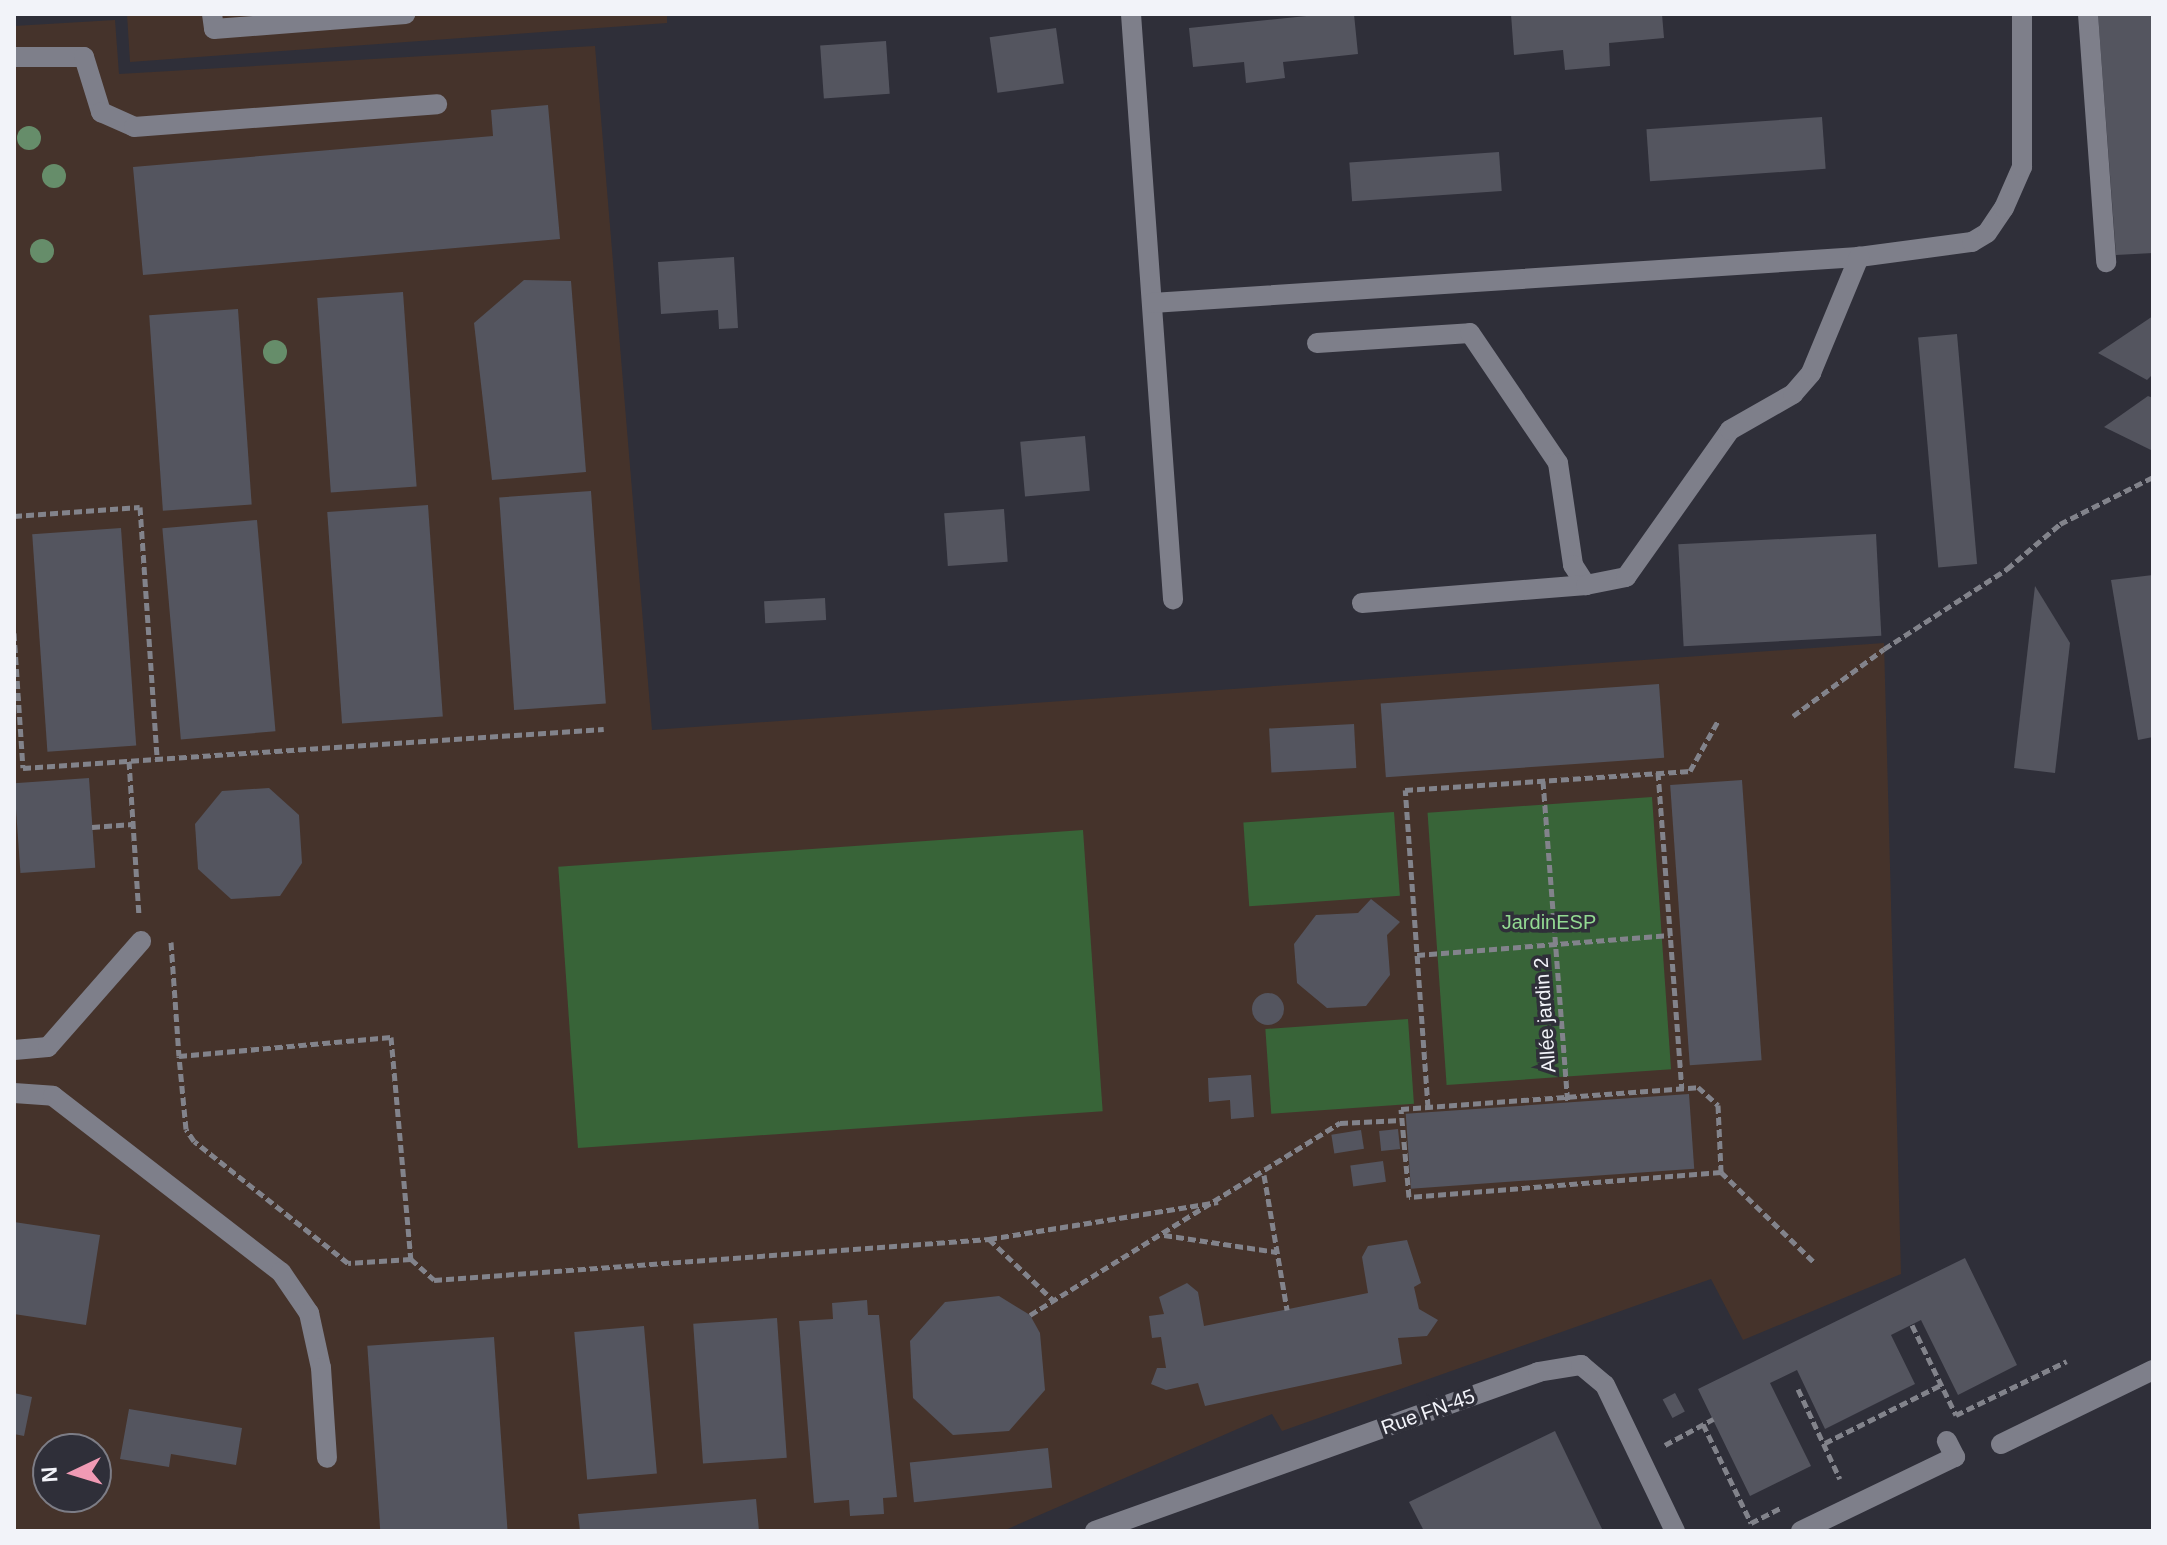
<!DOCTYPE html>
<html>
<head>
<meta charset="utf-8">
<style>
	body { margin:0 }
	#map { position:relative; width:2167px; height:1545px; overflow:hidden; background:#2f2f39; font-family:Helvetica,sans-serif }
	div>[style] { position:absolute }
	.education>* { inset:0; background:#45332b }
	.green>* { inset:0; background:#386438; transform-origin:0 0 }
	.building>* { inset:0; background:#54555f; transform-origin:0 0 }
	.round { border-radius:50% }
	.path>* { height:5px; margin-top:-2.5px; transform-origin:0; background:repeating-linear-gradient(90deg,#82838b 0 8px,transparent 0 12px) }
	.service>* { height:20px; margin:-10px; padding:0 10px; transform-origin:10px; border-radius:10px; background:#7e7f8a }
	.minor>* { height:20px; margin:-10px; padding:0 10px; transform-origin:10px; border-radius:10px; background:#7e7f8a }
	.trees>* { width:24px; height:24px; margin:-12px; border-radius:50%; background:#668d6a }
	span { translate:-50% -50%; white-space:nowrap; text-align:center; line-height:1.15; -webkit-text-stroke:7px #2f2f39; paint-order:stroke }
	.park-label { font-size:20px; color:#93da92 }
	.street-label { font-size:20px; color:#f2f3f9 }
	.frame { position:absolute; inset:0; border:16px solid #f2f3f9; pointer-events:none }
	.north { position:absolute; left:32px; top:1433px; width:80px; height:80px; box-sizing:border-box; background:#2f2f39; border:2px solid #7d7d86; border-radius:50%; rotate:266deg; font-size:22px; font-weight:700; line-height:32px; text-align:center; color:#f2f3f9 }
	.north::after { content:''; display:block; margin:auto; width:28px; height:36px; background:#f09ab4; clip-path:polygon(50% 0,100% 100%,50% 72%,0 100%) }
</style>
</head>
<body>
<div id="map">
	<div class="education">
		<i style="clip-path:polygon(127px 14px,667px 14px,667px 23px,130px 62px)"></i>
		<i style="clip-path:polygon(evenodd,115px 20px,119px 74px,595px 46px,652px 730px,1884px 643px,1901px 1274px,1743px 1340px,1711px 1279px,1282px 1431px,1272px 1414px,1003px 1531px,14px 1531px,14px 26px,115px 20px,48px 1449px,96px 1449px,96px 1497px,48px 1497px,48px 1449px)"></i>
	</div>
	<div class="green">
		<i style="left:1652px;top:797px;width:273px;height:225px;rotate:86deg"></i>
		<i style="left:1394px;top:812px;width:84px;height:151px;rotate:86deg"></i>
		<i style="left:1083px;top:830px;width:282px;height:526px;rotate:86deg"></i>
		<i style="left:1408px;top:1019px;width:85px;height:143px;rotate:86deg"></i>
	</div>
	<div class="building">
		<i style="clip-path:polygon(1326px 14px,1354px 14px,1358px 54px,1283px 62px,1285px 78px,1246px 83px,1244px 62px,1193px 67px,1189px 28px)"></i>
		<i style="clip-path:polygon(1511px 14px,1662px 14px,1664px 38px,1609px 43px,1610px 66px,1565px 70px,1563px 50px,1514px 55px)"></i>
		<i style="clip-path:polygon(2098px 14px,2153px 14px,2153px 253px,2116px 255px)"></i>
		<i style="left:1056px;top:28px;width:56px;height:67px;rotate:82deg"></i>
		<i style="left:886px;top:41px;width:53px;height:66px;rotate:86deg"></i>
		<i style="clip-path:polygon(548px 105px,560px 239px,143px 275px,133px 167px,493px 136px,491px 110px)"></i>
		<i style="left:1822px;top:117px;width:52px;height:176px;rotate:86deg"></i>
		<i style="left:1499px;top:152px;width:39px;height:150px;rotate:86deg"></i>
		<i style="clip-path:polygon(734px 257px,738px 328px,719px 329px,718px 310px,661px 314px,658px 262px)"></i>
		<i style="clip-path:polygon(524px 280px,571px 281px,586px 472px,492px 480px,474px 323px)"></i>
		<i style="left:403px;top:292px;width:195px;height:86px;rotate:86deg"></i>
		<i style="left:238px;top:309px;width:196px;height:89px;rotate:86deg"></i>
		<i style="clip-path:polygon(2153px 316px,2153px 374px,2147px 380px,2098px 353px)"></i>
		<i style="left:1957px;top:334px;width:231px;height:39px;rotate:85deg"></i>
		<i style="clip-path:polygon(2148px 396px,2153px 398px,2153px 451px,2104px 427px)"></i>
		<i style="left:1085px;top:436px;width:55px;height:65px;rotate:85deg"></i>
		<i style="left:591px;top:491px;width:213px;height:92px;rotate:86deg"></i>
		<i style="left:428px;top:505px;width:212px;height:101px;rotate:86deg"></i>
		<i style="left:1004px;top:509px;width:53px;height:60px;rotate:86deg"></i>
		<i style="left:257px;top:520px;width:212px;height:95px;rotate:85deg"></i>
		<i style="left:121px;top:528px;width:218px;height:89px;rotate:86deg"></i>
		<i style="left:1876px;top:534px;width:102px;height:198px;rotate:87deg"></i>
		<i style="clip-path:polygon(2153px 575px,2153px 737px,2138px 740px,2111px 580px)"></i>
		<i style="clip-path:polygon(2035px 586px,2070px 643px,2055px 773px,2014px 768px)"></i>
		<i style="left:825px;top:598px;width:22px;height:61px;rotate:87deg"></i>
		<i style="left:1659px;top:684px;width:74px;height:279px;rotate:86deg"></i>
		<i style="left:1354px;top:724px;width:44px;height:85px;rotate:87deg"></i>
		<i style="left:89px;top:778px;width:90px;height:75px;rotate:86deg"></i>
		<i style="left:1742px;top:780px;width:281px;height:72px;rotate:86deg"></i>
		<i style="clip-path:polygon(269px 788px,299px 815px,302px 863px,280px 896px,231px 899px,198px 869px,195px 824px,222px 791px)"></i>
		<i style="clip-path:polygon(1371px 899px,1400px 922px,1387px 935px,1390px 975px,1366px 1006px,1327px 1008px,1297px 983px,1294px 944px,1316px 915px,1358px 913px)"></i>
		<i class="round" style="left:1252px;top:993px;width:32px;height:32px"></i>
		<i style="clip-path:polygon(1251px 1075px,1254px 1117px,1231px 1119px,1230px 1100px,1209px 1102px,1208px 1078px)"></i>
		<i style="left:1689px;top:1094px;width:75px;height:284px;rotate:86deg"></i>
		<i style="left:1398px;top:1129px;width:20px;height:19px;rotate:84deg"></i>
		<i style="left:1361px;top:1130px;width:19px;height:30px;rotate:81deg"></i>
		<i style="left:1383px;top:1161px;width:21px;height:33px;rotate:82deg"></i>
		<i style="clip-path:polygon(14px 1222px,100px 1235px,86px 1325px,14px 1314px)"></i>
		<i style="clip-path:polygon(1407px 1240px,1421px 1283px,1414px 1287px,1419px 1309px,1438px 1320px,1427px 1336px,1398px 1338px,1402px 1364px,1205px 1406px,1198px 1383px,1166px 1390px,1151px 1384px,1157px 1368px,1166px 1368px,1161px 1337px,1152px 1338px,1149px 1316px,1164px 1314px,1159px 1297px,1187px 1283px,1198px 1292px,1204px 1326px,1368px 1293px,1362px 1257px,1368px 1246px)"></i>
		<i style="clip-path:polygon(1965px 1258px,2017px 1365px,1958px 1395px,1921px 1320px,1891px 1335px,1915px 1384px,1825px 1429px,1797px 1370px,1770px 1383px,1811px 1466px,1750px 1496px,1698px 1389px)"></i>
		<i style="clip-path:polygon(999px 1296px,1030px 1315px,1040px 1333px,1045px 1390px,1009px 1431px,953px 1435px,913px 1398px,910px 1341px,945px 1302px)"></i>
		<i style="clip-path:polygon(867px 1300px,868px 1315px,879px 1315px,897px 1497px,883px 1498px,884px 1514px,850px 1516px,849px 1500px,814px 1503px,799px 1321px,833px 1319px,832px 1303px)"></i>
		<i style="left:777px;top:1318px;width:140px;height:84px;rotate:86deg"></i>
		<i style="left:644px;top:1326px;width:148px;height:70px;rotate:85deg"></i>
		<i style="left:494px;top:1337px;width:195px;height:127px;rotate:86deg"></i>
		<i style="clip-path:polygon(14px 1393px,32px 1397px,24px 1436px,14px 1434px)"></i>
		<i style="left:1675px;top:1393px;width:21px;height:14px;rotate:62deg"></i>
		<i style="clip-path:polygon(129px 1409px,242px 1428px,236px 1465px,171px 1454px,169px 1467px,120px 1459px)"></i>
		<i style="clip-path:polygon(1555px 1431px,1603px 1531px,1424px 1531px,1409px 1502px)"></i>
		<i style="left:1048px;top:1448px;width:40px;height:139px;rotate:84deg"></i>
		<i style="clip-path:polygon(756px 1499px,759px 1531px,580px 1531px,578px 1514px)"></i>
	</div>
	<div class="path">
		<i style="left:14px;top:516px;width:126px;rotate:-4.1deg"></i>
		<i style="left:140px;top:507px;width:253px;rotate:86.1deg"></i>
		<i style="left:14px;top:633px;width:135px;rotate:86.2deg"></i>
		<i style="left:23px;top:768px;width:582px;rotate:-3.84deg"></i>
		<i style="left:1793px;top:716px;width:113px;rotate:-36.4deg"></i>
		<i style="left:1884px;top:649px;width:147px;rotate:-33deg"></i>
		<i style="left:2007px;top:569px;width:70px;rotate:-40.3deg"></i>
		<i style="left:2060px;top:524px;width:104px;rotate:-26.8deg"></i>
		<i style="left:129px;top:761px;width:155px;rotate:86.3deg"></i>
		<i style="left:1658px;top:772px;width:317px;rotate:85.7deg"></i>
		<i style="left:1543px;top:781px;width:323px;rotate:85.6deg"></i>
		<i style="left:92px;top:827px;width:41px;rotate:-4.2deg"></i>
		<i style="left:171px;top:942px;width:114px;rotate:86deg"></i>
		<i style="left:1417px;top:955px;width:254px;rotate:-4.5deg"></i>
		<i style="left:391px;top:1037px;width:223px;rotate:84.9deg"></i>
		<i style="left:411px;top:1259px;width:63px;rotate:176.4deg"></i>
		<i style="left:348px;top:1263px;width:196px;rotate:-141.6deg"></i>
		<i style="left:194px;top:1141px;width:14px;rotate:-124deg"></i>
		<i style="left:186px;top:1129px;width:73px;rotate:-95.5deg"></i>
		<i style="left:179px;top:1056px;width:213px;rotate:-5.1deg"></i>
		<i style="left:1428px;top:1107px;width:318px;rotate:-94.1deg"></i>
		<i style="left:1405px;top:790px;width:286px;rotate:-3.8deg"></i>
		<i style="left:1690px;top:771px;width:57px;rotate:-60.8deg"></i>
		<i style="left:1721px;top:1172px;width:313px;rotate:175.4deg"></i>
		<i style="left:1409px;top:1197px;width:88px;rotate:-95.2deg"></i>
		<i style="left:1401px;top:1109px;width:298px;rotate:-4.2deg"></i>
		<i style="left:1698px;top:1087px;width:27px;rotate:42deg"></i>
		<i style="left:1718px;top:1105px;width:67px;rotate:87.4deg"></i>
		<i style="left:1721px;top:1172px;width:131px;rotate:44.1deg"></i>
		<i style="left:1264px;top:1175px;width:137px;rotate:80.3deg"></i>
		<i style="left:1164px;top:1235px;width:114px;rotate:8.6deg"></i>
		<i style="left:989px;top:1239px;width:90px;rotate:43.6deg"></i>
		<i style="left:411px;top:1259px;width:31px;rotate:42deg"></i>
		<i style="left:434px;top:1280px;width:557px;rotate:-4.22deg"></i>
		<i style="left:989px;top:1239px;width:232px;rotate:-9.2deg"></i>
		<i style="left:1030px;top:1315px;width:365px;rotate:-31.8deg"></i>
		<i style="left:1340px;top:1123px;width:62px;rotate:-2.8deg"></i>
		<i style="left:1912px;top:1325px;width:100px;rotate:63.9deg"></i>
		<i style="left:1956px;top:1415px;width:123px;rotate:-25.9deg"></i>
		<i style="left:1798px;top:1389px;width:99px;rotate:65deg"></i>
		<i style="left:1703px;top:1424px;width:110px;rotate:64.1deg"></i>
		<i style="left:1751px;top:1523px;width:34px;rotate:-27deg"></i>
		<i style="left:1825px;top:1443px;width:130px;rotate:-26.6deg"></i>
		<i style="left:1665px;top:1445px;width:55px;rotate:-28.4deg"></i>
	</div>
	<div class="service">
		<i style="left:14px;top:57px;width:70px"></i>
		<i style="left:84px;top:57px;width:58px;rotate:72.8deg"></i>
		<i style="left:101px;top:112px;width:36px;rotate:24deg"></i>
		<i style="left:134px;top:127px;width:304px;rotate:-4.3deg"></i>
		<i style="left:14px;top:1050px;width:34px;rotate:-5deg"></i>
		<i style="left:48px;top:1047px;width:141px;rotate:-48.7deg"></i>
		<i style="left:14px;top:1093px;width:39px;rotate:4deg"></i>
		<i style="left:53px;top:1096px;width:288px;rotate:37.7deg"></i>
		<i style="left:281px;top:1272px;width:50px;rotate:55.7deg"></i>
		<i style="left:309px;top:1313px;width:56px;rotate:77.7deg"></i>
		<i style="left:321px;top:1368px;width:90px;rotate:86.2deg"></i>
		<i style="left:1801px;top:1531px;width:171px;rotate:-25.7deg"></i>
		<i style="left:1955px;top:1457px;width:18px;rotate:-117deg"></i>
	</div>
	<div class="minor">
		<i style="left:212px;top:14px;width:15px;rotate:82deg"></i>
		<i style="left:214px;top:29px;width:192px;rotate:-4.5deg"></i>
		<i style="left:1131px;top:14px;width:587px;rotate:85.89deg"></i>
		<i style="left:2088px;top:14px;width:249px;rotate:85.8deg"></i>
		<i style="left:1152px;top:303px;width:708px;rotate:-3.72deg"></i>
		<i style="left:1859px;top:257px;width:114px;rotate:-7.6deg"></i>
		<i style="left:1972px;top:242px;width:17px;rotate:-31deg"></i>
		<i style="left:1987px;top:233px;width:30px;rotate:-56deg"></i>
		<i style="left:2004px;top:208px;width:45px;rotate:-66.3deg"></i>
		<i style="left:2022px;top:167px;width:153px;rotate:-90deg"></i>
		<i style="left:1317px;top:343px;width:153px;rotate:-3.7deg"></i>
		<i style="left:1470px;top:333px;width:157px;rotate:55.9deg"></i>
		<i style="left:1558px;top:463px;width:103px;rotate:81.6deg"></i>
		<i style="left:1573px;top:565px;width:24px;rotate:57deg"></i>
		<i style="left:1362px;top:603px;width:225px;rotate:-4.6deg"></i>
		<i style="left:1586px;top:585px;width:41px;rotate:-11.3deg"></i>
		<i style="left:1626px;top:577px;width:180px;rotate:-54.7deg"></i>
		<i style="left:1730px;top:430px;width:73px;rotate:-29.7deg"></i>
		<i style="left:1793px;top:394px;width:28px;rotate:-49deg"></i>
		<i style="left:1811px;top:373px;width:126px;rotate:-67.5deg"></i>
		<i style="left:2001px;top:1444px;width:169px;rotate:-26deg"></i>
		<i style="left:1095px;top:1531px;width:471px;rotate:-19.7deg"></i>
		<i style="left:1538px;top:1372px;width:44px;rotate:-9.2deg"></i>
		<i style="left:1581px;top:1365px;width:31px;rotate:40deg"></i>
		<i style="left:1605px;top:1385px;width:162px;rotate:64.4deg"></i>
	</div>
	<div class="trees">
		<i style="left:29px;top:138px"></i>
		<i style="left:54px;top:176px"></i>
		<i style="left:42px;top:251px"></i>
		<i style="left:275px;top:352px"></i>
	</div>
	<div class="park-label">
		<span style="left:1549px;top:922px">JardinESP</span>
	</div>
	<div class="street-label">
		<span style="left:1545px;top:1015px;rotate:-94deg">Allée jardin 2</span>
		<span style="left:1428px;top:1412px;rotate:-20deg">Rue FN-45</span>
	</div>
	<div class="frame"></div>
	<div class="north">N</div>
</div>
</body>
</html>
